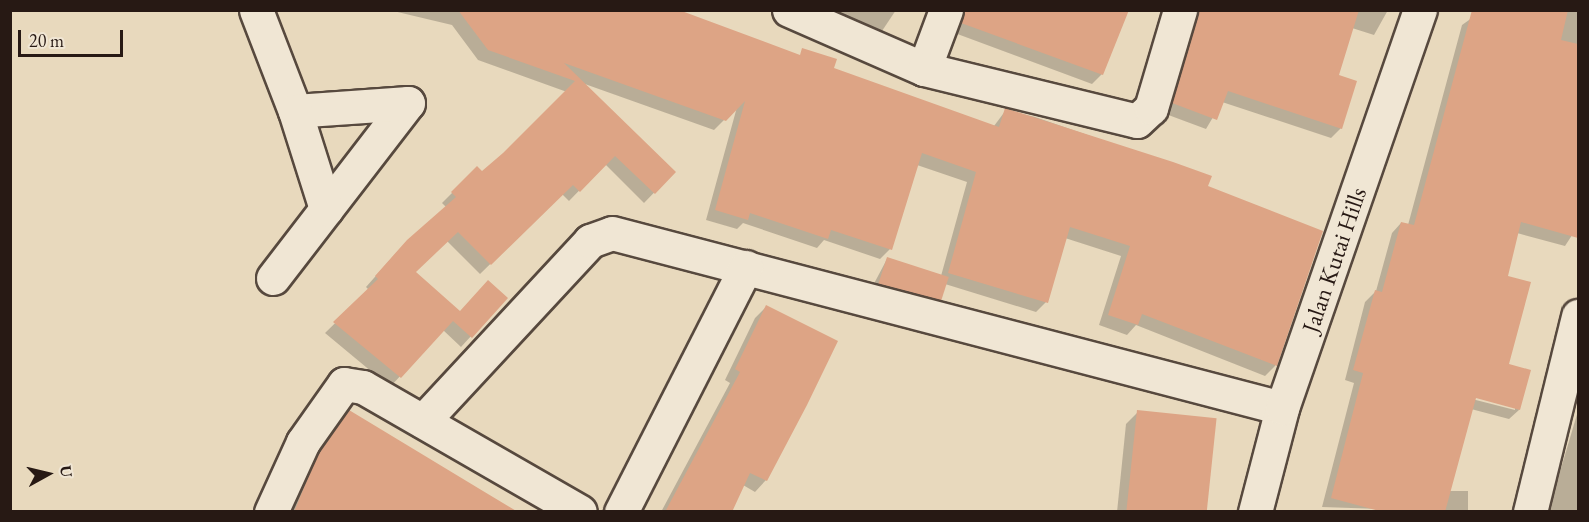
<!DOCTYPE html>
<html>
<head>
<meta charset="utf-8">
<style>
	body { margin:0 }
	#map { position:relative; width:1589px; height:522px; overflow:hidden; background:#e8d9bd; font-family:"EB Garamond",serif }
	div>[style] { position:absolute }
	.shadow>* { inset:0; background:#0003 }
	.building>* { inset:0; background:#dda485; transform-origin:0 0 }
	.roads { filter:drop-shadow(2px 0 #57493e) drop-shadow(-2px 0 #57493e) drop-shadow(0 2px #57493e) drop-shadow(0 -2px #57493e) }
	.minor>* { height:33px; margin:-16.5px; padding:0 16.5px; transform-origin:16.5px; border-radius:16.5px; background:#f0e6d4 }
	span { translate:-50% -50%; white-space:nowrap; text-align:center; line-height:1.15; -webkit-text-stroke:5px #f0e6d4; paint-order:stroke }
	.street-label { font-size:24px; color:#271914 }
	.frame { position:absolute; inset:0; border:12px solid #271914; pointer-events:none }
	.north { position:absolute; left:18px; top:444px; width:60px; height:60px; -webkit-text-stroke:4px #f0e6d4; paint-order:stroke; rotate:82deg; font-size:16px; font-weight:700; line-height:24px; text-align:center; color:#271914 }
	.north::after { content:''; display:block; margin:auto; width:21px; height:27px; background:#271914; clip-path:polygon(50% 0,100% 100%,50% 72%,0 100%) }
	.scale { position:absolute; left:18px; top:30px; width:105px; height:27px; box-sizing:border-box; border:3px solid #271914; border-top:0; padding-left:8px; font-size:18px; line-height:21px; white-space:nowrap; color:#271914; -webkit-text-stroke:4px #f0e6d4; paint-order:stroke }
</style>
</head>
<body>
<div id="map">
	<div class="shadow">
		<i style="clip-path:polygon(389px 10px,646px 10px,994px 126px,1006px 110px,1035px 117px,1210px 177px,1206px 187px,1322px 232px,1275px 366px,1265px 376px,1136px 325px,1127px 335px,1099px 325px,1121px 256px,1065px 238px,1046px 302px,1036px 312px,945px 284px,930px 309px,869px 293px,887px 259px,941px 276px,967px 182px,917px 165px,890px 249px,880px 259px,824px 240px,817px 248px,743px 223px,737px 229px,706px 220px,737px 107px,714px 130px,582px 83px,674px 172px,644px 203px,605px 164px,569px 201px,562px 194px,480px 274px,447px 241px,414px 272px,459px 313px,506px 298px,461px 347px,443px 330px,390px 387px,325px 333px,369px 290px,366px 287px,397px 252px,446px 207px,442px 203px,477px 168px,482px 173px,504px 154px,567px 92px,478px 60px,452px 25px)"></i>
		<i style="clip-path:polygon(831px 10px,896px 10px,882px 31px)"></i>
		<i style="clip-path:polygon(951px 10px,1128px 10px,1102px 74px,1092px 84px,952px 32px)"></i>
		<i style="clip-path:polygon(1191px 10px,1388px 10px,1374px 35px,1352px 28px,1337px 76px,1341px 128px,1331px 138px,1222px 102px,1206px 129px,1163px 113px)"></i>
		<i style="clip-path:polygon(evenodd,1483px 10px,1578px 10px,1578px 226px,1565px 246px,1517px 233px,1506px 277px,1507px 365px,1519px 410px,1509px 419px,1471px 409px,1449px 491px,1468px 491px,1468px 512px,1322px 507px,1354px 383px,1345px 380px,1365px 302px,1376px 291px,1392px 233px,1401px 223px,1408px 225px,1462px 25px,1483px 10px,1469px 395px,1515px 407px,1515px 410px,1468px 398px,1469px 395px)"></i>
		<i style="clip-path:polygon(766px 307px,836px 342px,766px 480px,755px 492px,743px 485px,730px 512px,661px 512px,730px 383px,725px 380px,755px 318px)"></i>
		<i style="clip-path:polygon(349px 411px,514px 512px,286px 512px,306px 471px)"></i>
		<i style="clip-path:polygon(1578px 411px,1578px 512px,1548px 512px)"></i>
		<i style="clip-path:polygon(1138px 412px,1205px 512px,1117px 512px,1126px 424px)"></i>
	</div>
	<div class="building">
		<i style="clip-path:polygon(458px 10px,679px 10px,800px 55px,802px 48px,837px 59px,834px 68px,999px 127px,1005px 108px,1173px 162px,1212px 176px,1208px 186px,1323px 231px,1277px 366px,1142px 314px,1138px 325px,1108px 315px,1130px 246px,1070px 227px,1048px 303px,948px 273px,976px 172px,922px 153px,892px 250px,831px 230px,828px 239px,750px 213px,748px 220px,715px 210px,745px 101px,726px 121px,564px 63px,676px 172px,655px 194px,615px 156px,580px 192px,573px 185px,491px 265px,458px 232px,416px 272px,460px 311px,488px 280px,508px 298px,472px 338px,453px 321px,401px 378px,333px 322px,378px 279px,375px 276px,407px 240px,456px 197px,451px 192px,477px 166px,482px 171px,503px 153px,575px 81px,488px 50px)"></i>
		<i style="clip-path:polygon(964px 10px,1129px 10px,1103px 75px,961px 23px)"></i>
		<i style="clip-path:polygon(1198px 10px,1359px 10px,1339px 75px,1357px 81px,1342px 129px,1228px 91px,1217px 120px,1172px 103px)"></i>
		<i style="clip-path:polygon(1472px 10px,1568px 10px,1561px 40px,1578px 44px,1578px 238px,1521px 222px,1508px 276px,1531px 282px,1509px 364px,1531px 370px,1520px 410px,1476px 398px,1445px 512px,1383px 512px,1331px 498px,1363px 373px,1353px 370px,1375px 290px,1382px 292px,1401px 222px,1414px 225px)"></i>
		<i style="left:887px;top:257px;width:65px;height:28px;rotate:18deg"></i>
		<i style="clip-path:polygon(766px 305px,838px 341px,807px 405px,767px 481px,750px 473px,732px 512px,665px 512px,740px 372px,735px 369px)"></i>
		<i style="clip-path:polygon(349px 410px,478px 488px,518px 512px,294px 512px,316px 458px)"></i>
		<i style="left:1137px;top:410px;width:80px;height:102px;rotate:6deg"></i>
	</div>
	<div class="roads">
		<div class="minor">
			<i style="left:256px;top:10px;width:108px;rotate:68.9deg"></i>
			<i style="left:789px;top:10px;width:147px;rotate:23.6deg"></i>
			<i style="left:924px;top:69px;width:63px;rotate:-69.6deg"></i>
			<i style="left:924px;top:69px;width:219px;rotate:13.7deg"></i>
			<i style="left:1137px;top:121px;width:19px;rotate:-43deg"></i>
			<i style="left:1151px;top:108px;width:102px;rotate:-73.5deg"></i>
			<i style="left:273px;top:278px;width:221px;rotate:-52.4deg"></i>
			<i style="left:408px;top:103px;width:113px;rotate:176deg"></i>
			<i style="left:295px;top:111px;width:103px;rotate:72.4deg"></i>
			<i style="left:423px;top:421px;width:246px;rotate:-47.1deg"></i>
			<i style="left:590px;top:241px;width:23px;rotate:-20deg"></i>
			<i style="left:612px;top:233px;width:692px;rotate:14.64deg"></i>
			<i style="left:271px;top:512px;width:77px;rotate:-65.4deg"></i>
			<i style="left:303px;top:442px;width:71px;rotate:-54.7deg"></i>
			<i style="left:344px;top:384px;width:19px;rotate:9deg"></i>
			<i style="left:363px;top:387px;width:250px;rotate:29.9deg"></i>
			<i style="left:621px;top:512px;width:275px;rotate:-63deg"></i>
			<i style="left:1255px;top:512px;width:107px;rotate:-75.4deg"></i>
			<i style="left:1282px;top:408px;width:421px;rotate:-70.9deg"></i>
			<i style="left:1530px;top:512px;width:202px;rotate:-76.2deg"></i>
		</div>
	</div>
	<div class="street-label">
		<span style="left:1334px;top:260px;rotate:-71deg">Jalan Kutai Hills</span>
	</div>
	<div class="frame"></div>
	<div class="north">U</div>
	<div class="scale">20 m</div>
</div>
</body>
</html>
